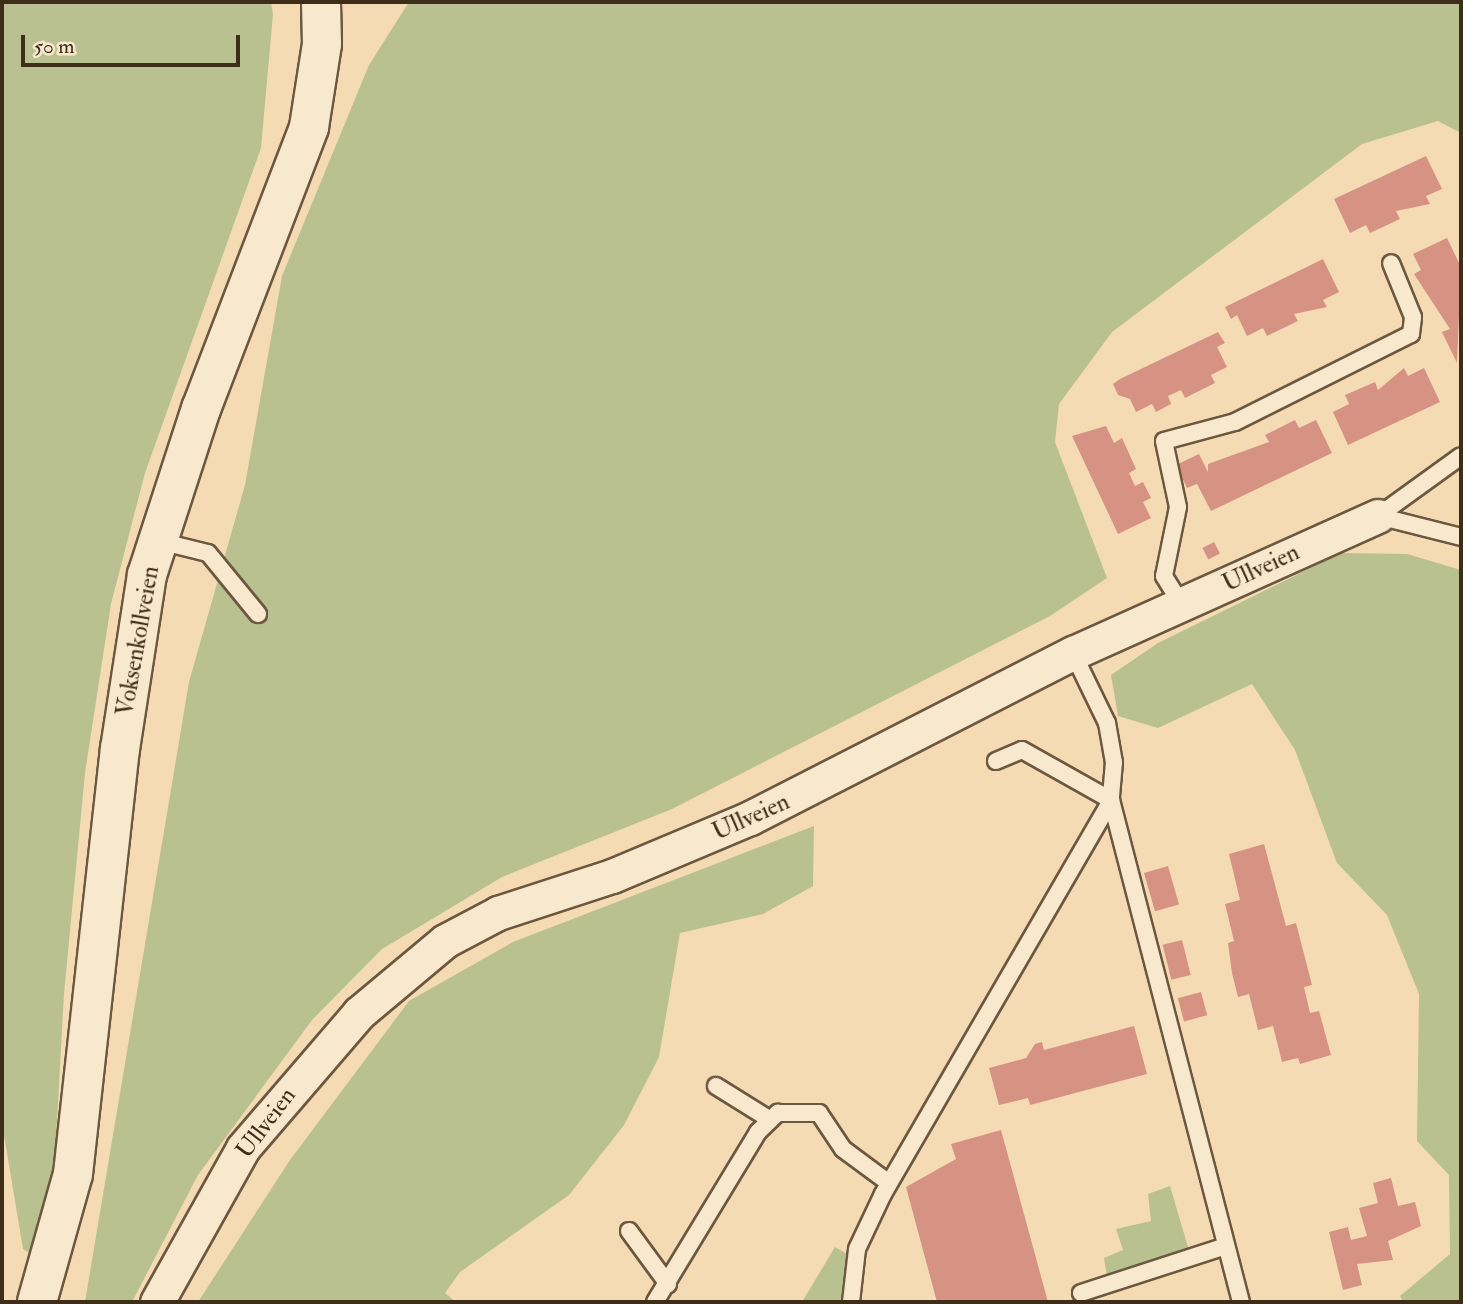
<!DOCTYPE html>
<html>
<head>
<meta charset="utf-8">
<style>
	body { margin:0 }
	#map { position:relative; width:1463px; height:1304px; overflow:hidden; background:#f5dbb3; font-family:"IM FELL Double Pica",serif }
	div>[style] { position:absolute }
	.green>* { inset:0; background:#b8c18f }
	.building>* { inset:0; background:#d69383; transform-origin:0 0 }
	.roads { filter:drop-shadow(2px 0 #6c5840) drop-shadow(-2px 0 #6c5840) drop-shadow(0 2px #6c5840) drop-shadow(0 -2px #6c5840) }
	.service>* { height:16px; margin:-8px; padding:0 8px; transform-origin:8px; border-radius:8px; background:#f8e8ce }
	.minor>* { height:33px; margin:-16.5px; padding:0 16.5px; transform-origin:16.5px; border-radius:16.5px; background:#f8e8ce }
	.secondary>* { height:38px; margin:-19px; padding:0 19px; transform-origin:19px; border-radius:19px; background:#f8e8ce }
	span { translate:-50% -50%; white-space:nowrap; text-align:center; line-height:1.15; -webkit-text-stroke:6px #f8e8ce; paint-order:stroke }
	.street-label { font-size:24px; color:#3e2d19 }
	.frame { position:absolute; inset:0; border:4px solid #3e2d19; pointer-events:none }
	.scale { position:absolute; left:21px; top:35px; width:219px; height:32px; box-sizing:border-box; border:4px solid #3e2d19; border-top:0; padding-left:9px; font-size:21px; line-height:24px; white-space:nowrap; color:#3e2d19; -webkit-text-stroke:5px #f8e8ce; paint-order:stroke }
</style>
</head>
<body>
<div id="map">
	<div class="green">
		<i style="clip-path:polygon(2px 2px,271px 2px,273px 14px,261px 148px,145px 473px,111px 604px,85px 773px,64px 994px,49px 1265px,23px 1249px,2px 1123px)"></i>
		<i style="clip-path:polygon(409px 2px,1461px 2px,1461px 133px,1438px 121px,1362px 144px,1112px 332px,1059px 404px,1055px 442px,1107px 578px,1050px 616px,672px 809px,502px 877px,382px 949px,312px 1020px,198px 1175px,132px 1302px,85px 1302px,189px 682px,245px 485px,282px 276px,369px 65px)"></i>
		<i style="clip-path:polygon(1341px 553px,1407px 554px,1461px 570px,1461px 1302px,1403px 1302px,1400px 1296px,1450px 1254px,1449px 1175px,1417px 1141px,1419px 994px,1387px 915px,1337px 863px,1295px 750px,1252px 684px,1158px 728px,1118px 716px,1111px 675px,1158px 643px)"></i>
		<i style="clip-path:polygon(814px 826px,813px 886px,763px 914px,680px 933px,659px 1057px,624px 1125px,569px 1195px,460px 1272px,445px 1293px,456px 1302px,198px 1302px,290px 1160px,409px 1001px,513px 942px)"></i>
		<i style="clip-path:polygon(1170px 1186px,1190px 1254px,1107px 1277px,1104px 1258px,1123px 1250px,1116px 1229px,1151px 1221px,1148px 1194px)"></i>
		<i style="clip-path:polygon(835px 1247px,847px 1254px,855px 1302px,802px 1302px)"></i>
	</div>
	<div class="building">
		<i style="clip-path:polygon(1426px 156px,1442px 189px,1426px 196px,1430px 204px,1396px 211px,1400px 219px,1370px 233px,1366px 225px,1350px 233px,1334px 199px)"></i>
		<i style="clip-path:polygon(1447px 238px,1461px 267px,1457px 363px,1442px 332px,1450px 329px,1414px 274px,1421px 270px,1413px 254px)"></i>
		<i style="clip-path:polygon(1323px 259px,1339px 292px,1323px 300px,1327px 307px,1294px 314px,1298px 321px,1267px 336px,1263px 328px,1247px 336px,1237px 315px,1231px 319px,1225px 307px)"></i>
		<i style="clip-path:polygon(1218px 332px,1225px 343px,1217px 347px,1227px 367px,1211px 375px,1215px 383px,1185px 398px,1181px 390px,1168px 396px,1171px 404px,1156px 412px,1152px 404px,1136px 412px,1130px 399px,1118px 395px,1113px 384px,1120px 379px)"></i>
		<i style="clip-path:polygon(1404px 368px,1408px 376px,1424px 368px,1440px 402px,1348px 445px,1333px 412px,1349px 404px,1345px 395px,1375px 382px,1378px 390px)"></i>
		<i style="clip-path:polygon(1295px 420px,1299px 428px,1316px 420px,1332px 453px,1211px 511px,1197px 484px,1187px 488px,1176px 465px,1199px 454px,1208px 472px,1208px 464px,1269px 442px,1265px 435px)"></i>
		<i style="clip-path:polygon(1106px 426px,1114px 443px,1122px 438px,1136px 469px,1129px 473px,1135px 486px,1143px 482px,1151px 498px,1143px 502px,1151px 518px,1118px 534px,1072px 436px)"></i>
		<i style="left:1214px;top:542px;width:13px;height:13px;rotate:63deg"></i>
		<i style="clip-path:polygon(1264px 844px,1286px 926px,1296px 923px,1312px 985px,1304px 987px,1310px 1013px,1319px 1011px,1331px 1055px,1300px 1064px,1298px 1058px,1282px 1062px,1273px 1026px,1258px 1030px,1249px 994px,1238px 997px,1232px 973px,1228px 943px,1234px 941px,1225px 904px,1240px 900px,1229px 854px)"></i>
		<i style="left:1168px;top:866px;width:40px;height:25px;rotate:74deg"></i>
		<i style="left:1182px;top:940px;width:36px;height:20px;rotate:76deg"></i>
		<i style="left:1201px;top:992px;width:24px;height:24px;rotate:75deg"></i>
		<i style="clip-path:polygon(1134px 1026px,1147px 1074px,1030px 1105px,1028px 1098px,999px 1105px,989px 1068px,1026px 1058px,1035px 1044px,1042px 1042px,1044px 1050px)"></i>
		<i style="clip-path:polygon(1001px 1130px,1048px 1302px,937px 1302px,906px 1187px,956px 1159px,951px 1144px)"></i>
		<i style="clip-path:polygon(1391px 1178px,1398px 1206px,1415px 1202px,1421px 1226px,1388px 1241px,1393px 1260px,1357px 1264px,1362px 1285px,1343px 1290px,1329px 1232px,1348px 1227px,1351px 1240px,1367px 1236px,1359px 1208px,1378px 1203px,1373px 1183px)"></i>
	</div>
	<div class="roads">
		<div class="service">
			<i style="left:1378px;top:516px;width:102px;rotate:-35.9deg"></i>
			<i style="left:1378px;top:516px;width:86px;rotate:14.2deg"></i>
			<i style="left:159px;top:541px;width:50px;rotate:13.8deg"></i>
			<i style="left:208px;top:553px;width:79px;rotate:50.7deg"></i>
			<i style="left:1182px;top:605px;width:34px;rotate:-122deg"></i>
			<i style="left:1164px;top:576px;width:70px;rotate:-78.5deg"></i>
			<i style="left:1178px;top:507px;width:67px;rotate:-102deg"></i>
			<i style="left:1164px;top:441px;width:73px;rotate:-15deg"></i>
			<i style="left:1235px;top:422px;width:197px;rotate:-26.6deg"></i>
			<i style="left:1411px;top:334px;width:17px;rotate:-83deg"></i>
			<i style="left:1413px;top:317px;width:58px;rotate:-112.2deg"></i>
			<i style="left:1073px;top:653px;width:78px;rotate:64.1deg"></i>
			<i style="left:1107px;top:723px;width:40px;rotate:80deg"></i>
			<i style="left:1114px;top:762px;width:38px;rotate:95deg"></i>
			<i style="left:1111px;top:800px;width:519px;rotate:75.48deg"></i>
			<i style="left:996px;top:761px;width:28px;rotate:-23deg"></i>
			<i style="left:1022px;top:750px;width:102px;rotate:29.3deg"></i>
			<i style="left:716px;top:1086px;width:62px;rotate:31.9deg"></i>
			<i style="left:629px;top:1231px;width:66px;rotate:53.7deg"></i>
			<i style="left:1081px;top:1293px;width:152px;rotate:-18deg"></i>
			<i style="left:655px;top:1302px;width:199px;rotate:-58.8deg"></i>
			<i style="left:758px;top:1132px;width:28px;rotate:-44deg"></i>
			<i style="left:778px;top:1113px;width:41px"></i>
			<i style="left:819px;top:1113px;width:43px;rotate:56.3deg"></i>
			<i style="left:843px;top:1149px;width:57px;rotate:36.5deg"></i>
			<i style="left:851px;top:1302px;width:53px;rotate:-83.5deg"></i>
			<i style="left:857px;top:1249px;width:61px;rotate:-64.7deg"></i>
			<i style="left:883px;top:1194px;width:455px;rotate:-59.9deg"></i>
		</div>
		<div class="minor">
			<i style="left:157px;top:1302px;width:176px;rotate:-60.8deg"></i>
			<i style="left:243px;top:1148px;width:178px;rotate:-49.3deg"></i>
			<i style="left:359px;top:1013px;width:112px;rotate:-39.9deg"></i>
			<i style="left:445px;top:941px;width:60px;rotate:-27.8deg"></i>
			<i style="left:498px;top:913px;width:120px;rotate:-18deg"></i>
			<i style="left:612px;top:876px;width:150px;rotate:-22.8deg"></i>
			<i style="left:750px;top:818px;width:363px;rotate:-27.1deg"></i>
			<i style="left:1073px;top:653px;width:334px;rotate:-24.2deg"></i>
		</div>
		<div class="secondary">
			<i style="left:37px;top:1302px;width:133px;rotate:-74.3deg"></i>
			<i style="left:73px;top:1174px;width:428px;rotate:-83.7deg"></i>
			<i style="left:120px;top:749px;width:176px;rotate:-81.2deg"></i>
			<i style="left:147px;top:575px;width:175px;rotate:-72deg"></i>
			<i style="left:201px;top:409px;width:302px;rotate:-69deg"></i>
			<i style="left:309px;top:127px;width:84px;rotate:-81.1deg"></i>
			<i style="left:322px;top:44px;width:42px;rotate:-91.4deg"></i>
		</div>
	</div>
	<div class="street-label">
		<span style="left:1261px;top:568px;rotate:-25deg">Ullveien</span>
		<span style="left:138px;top:641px;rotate:-80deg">Voksenkollveien</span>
		<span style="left:751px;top:817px;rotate:-24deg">Ullveien</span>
		<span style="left:266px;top:1123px;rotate:-53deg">Ullveien</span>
	</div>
	<div class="frame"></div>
	<div class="scale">50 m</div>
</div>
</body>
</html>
